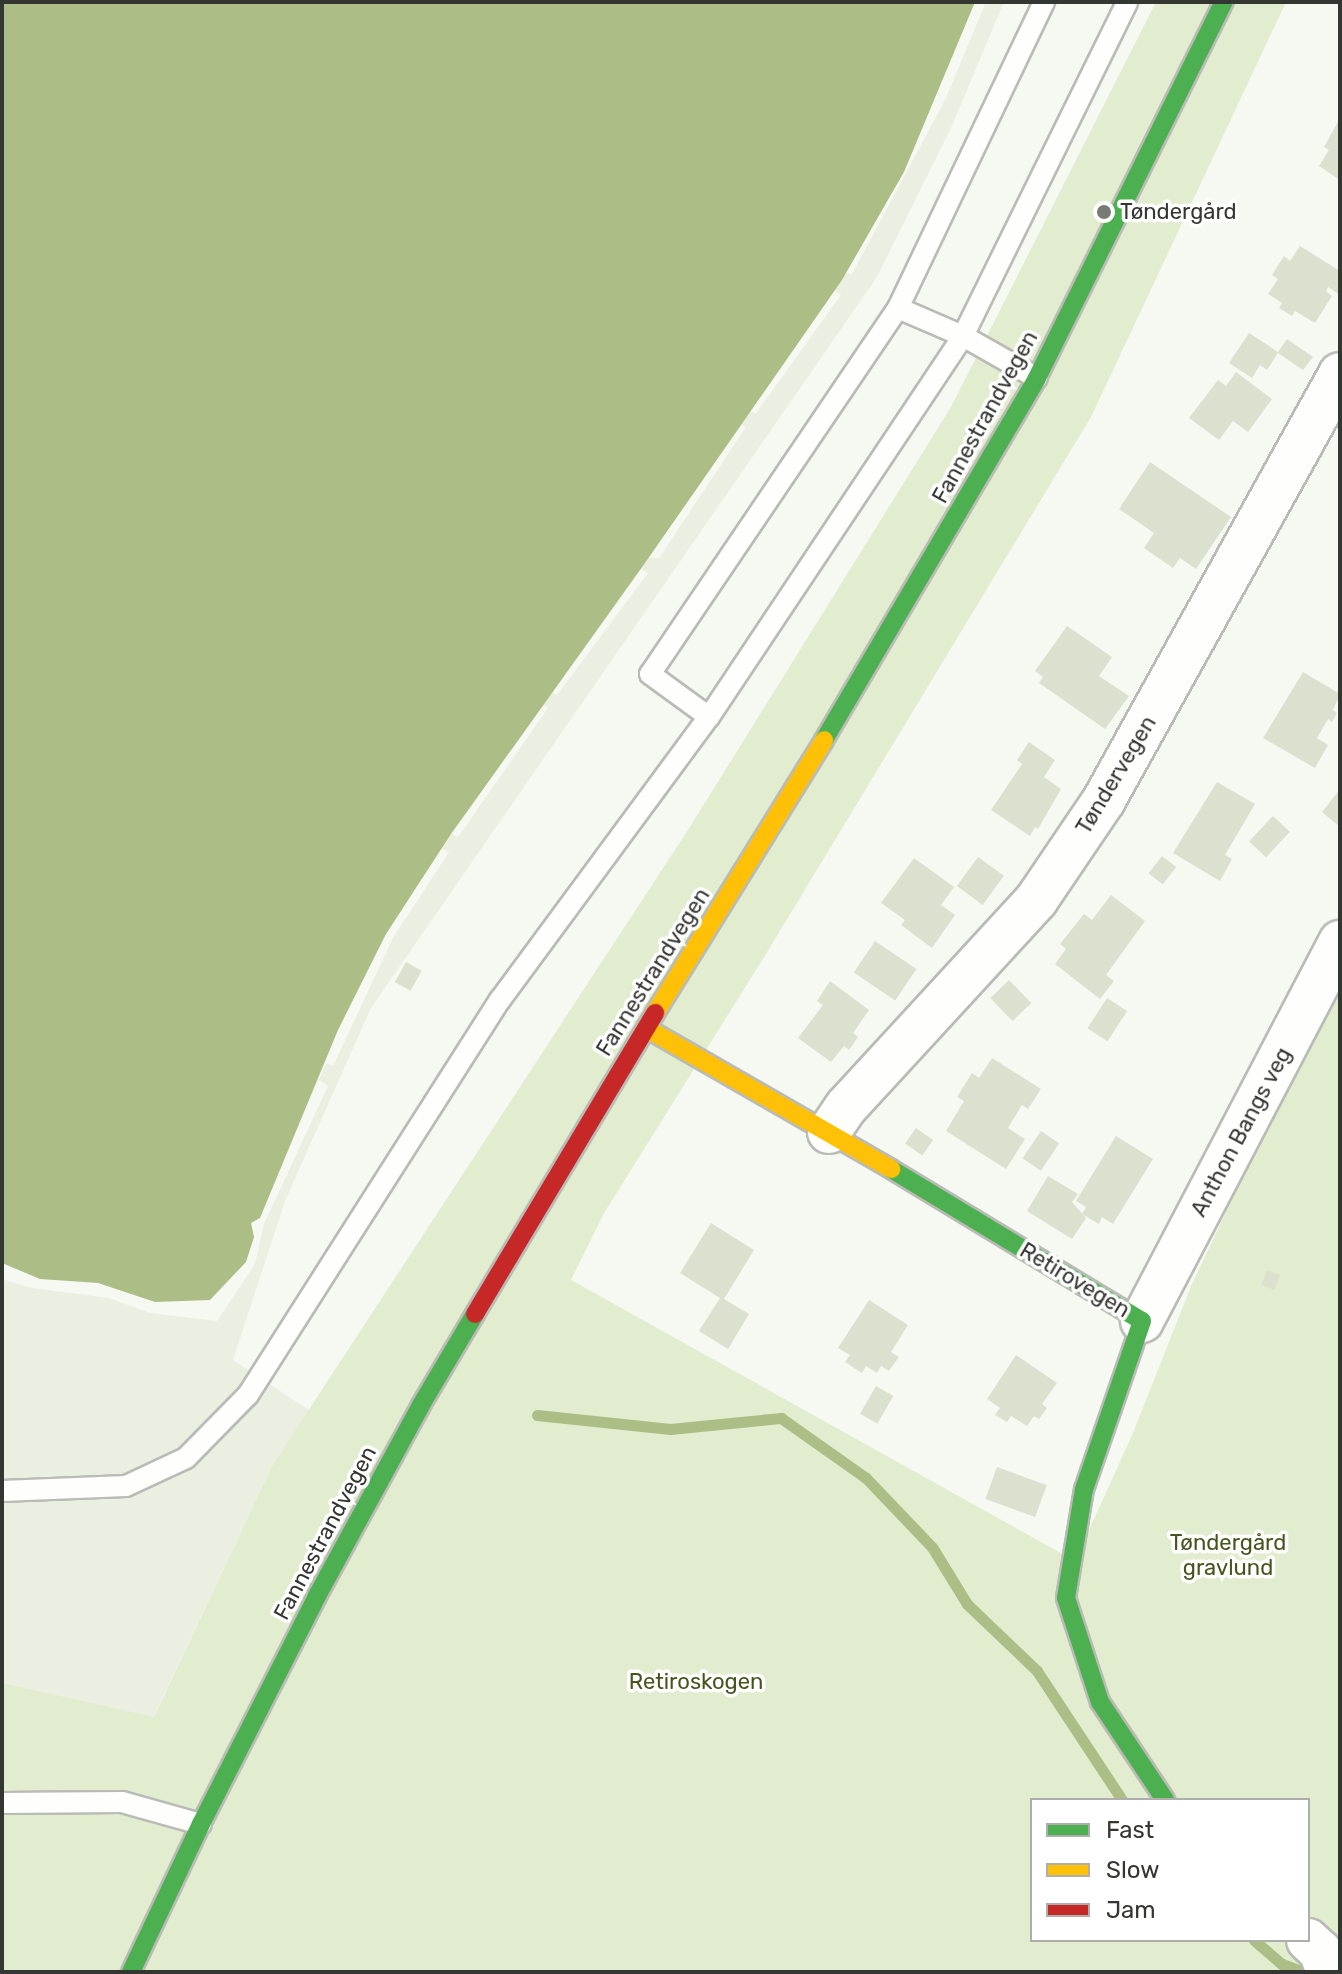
<!DOCTYPE html>
<html>
<head>
<meta charset="utf-8">
<style>
	body { margin:0 }
	#map { position:relative; width:1342px; height:1974px; overflow:hidden; background:#f6f8f2; font-family:Rubik,sans-serif }
	div>[style] { position:absolute }
	.built>* { inset:0; background:#ebefe2 }
	.green>* { inset:0; background:#e2ecce }
	.water>* { inset:0; background:#acbd86 }
	.stream>* { height:11px; margin:-5.5px; padding:0 5.5px; transform-origin:5.5px; border-radius:5.5px; background:#acbd86 }
	.building>* { inset:0; background:#dbe1cf; transform-origin:0 0 }
	.roads { filter:drop-shadow(2px 0 #babbb6) drop-shadow(-2px 0 #babbb6) drop-shadow(0 2px #babbb6) drop-shadow(0 -2px #babbb6) }
	.lane>* { height:20px; margin:-10px; padding:0 10px; transform-origin:10px; border-radius:10px; background:#fefefd }
	.street>* { height:42px; margin:-21px; padding:0 21px; transform-origin:21px; border-radius:21px; background:#fefefd }
	.fast>* { height:18px; margin:-9px; padding:0 9px; transform-origin:9px; border-radius:9px; background:#4caf50 }
	.slow>* { height:18px; margin:-9px; padding:0 9px; transform-origin:9px; border-radius:9px; background:#ffc107 }
	.jam>* { height:18px; margin:-9px; padding:0 9px; transform-origin:9px; border-radius:9px; background:#c62828 }
	.dots>* { width:22px; height:22px; translate:-50% -50%; box-sizing:border-box; border:4px solid #fff; border-radius:50% }
	span { translate:-50% -50%; white-space:nowrap; text-align:center; line-height:1.15; -webkit-text-stroke:7px #fff; paint-order:stroke }
	.poi-label { font-size:22px; color:#343632 }
	.left { translate:0 -50%; text-align:left }
	.street-label { font-size:22px; color:#343632 }
	.park-label { font-size:22px; color:#46551e }
	.frame { position:absolute; inset:0; border:4px solid #343632; pointer-events:none }
	.legend { position:absolute; left:1030px; top:1798px; width:280px; height:144px; box-sizing:border-box; background:#fff; border:2px solid #aeafad; margin:0; padding:10px 14px; list-style:none; font-size:24px; color:#343632 }
	.legend li { display:flex; align-items:center; gap:16px; height:40px }
	.legend b { width:40px; border:2px solid #aeafad }
</style>
</head>
<body>
<div id="map">
	<div class="built">
		<i style="clip-path:polygon(986px 2px,1004px 2px,951px 128px,877px 277px,371px 1008px,285px 1201px,233px 1360px,309px 1410px,272px 1466px,153px 1718px,2px 1683px,2px 1279px,32px 1288px,109px 1298px,150px 1313px,217px 1321px,255px 1264px,264px 1224px,328px 1086px,319px 1080px,326px 1063px,333px 1066px,393px 938px,449px 852px,441px 848px,451px 834px,458px 837px,548px 708px,542px 704px,551px 692px,557px 695px,648px 573px,641px 569px,649px 558px,659px 558px,746px 427px,740px 424px,749px 411px,756px 413px,841px 295px,834px 290px,845px 273px,852px 274px,946px 98px)"></i>
	</div>
	<div class="green">
		<i style="clip-path:polygon(evenodd,1156px 2px,1286px 2px,1091px 417px,769px 949px,604px 1213px,571px 1280px,1075px 1561px,1133px 1433px,1192px 1284px,1325px 1003px,1340px 997px,1340px 1972px,2px 1972px,2px 1683px,154px 1717px,272px 1466px,688px 830px,951px 407px,1156px 2px,1032px 1800px,1308px 1800px,1308px 1940px,1032px 1940px,1032px 1800px)"></i>
	</div>
	<div class="water">
		<i style="clip-path:polygon(2px 2px,975px 2px,904px 172px,842px 280px,645px 563px,451px 834px,386px 934px,338px 1030px,260px 1218px,251px 1223px,254px 1237px,246px 1262px,210px 1300px,155px 1302px,98px 1283px,40px 1279px,2px 1263px)"></i>
	</div>
	<div class="stream">
		<i style="left:537px;top:1415px;width:134px;rotate:6deg"></i>
		<i style="left:670px;top:1429px;width:112px;rotate:-5.7deg"></i>
		<i style="left:781px;top:1418px;width:104px;rotate:35.2deg"></i>
		<i style="left:866px;top:1478px;width:95px;rotate:46.3deg"></i>
		<i style="left:932px;top:1547px;width:67px;rotate:58.4deg"></i>
		<i style="left:967px;top:1604px;width:97px;rotate:43.7deg"></i>
		<i style="left:1037px;top:1671px;width:154px;rotate:56.6deg"></i>
		<i style="left:1254px;top:1940px;width:37px;rotate:41deg"></i>
		<i style="left:1282px;top:1964px;width:23px;rotate:20deg"></i>
	</div>
	<div class="building">
		<i style="clip-path:polygon(1340px 118px,1340px 180px,1319px 166px,1329px 150px,1324px 147px)"></i>
		<i style="clip-path:polygon(1300px 246px,1340px 271px,1340px 295px,1328px 287px,1326px 291px,1332px 296px,1315px 323px,1295px 311px,1292px 316px,1279px 308px,1282px 303px,1268px 294px,1278px 279px,1272px 275px,1284px 256px,1290px 261px)"></i>
		<i style="clip-path:polygon(1249px 333px,1278px 352px,1287px 339px,1313px 357px,1303px 370px,1278px 353px,1267px 370px,1260px 365px,1252px 378px,1229px 363px)"></i>
		<i style="clip-path:polygon(1236px 372px,1272px 399px,1248px 432px,1233px 421px,1219px 440px,1189px 418px,1218px 380px,1226px 386px)"></i>
		<i style="clip-path:polygon(1150px 462px,1231px 517px,1196px 569px,1180px 558px,1173px 568px,1144px 548px,1154px 533px,1119px 509px)"></i>
		<i style="clip-path:polygon(1067px 626px,1112px 657px,1099px 676px,1129px 696px,1105px 729px,1039px 683px,1043px 677px,1035px 671px)"></i>
		<i style="clip-path:polygon(1303px 672px,1340px 694px,1333px 710px,1337px 713px,1332px 722px,1328px 719px,1317px 738px,1328px 745px,1315px 768px,1263px 738px)"></i>
		<i style="clip-path:polygon(1029px 742px,1055px 760px,1044px 777px,1061px 789px,1038px 829px,1035px 827px,1030px 836px,991px 810px,1022px 764px,1017px 760px)"></i>
		<i style="clip-path:polygon(1217px 782px,1255px 804px,1225px 855px,1232px 859px,1220px 881px,1173px 853px)"></i>
		<i style="clip-path:polygon(1340px 789px,1340px 827px,1322px 812px)"></i>
		<i style="left:1273px;top:816px;width:23px;height:35px;rotate:43deg"></i>
		<i style="left:1162px;top:856px;width:18px;height:22px;rotate:38deg"></i>
		<i style="left:978px;top:857px;width:32px;height:36px;rotate:36deg"></i>
		<i style="clip-path:polygon(914px 858px,954px 887px,941px 905px,955px 915px,932px 948px,901px 925px,905px 920px,881px 903px)"></i>
		<i style="clip-path:polygon(1111px 895px,1145px 921px,1106px 975px,1114px 981px,1100px 999px,1055px 964px,1066px 949px,1060px 944px,1084px 914px,1092px 920px)"></i>
		<i style="left:875px;top:941px;width:50px;height:38px;rotate:34deg"></i>
		<i style="left:406px;top:962px;width:18px;height:23px;rotate:29deg"></i>
		<i style="left:1009px;top:980px;width:32px;height:26px;rotate:46deg"></i>
		<i style="clip-path:polygon(830px 981px,869px 1010px,853px 1033px,858px 1037px,849px 1050px,844px 1046px,831px 1062px,798px 1038px,823px 1005px,817px 1001px)"></i>
		<i style="left:1107px;top:998px;width:24px;height:36px;rotate:33deg"></i>
		<i style="clip-path:polygon(992px 1058px,1041px 1089px,1028px 1109px,1022px 1105px,1008px 1128px,1025px 1139px,1006px 1169px,946px 1131px,964px 1101px,957px 1097px,972px 1073px,979px 1078px)"></i>
		<i style="left:916px;top:1128px;width:21px;height:19px;rotate:35deg"></i>
		<i style="left:1041px;top:1131px;width:22px;height:33px;rotate:34deg"></i>
		<i style="clip-path:polygon(1116px 1136px,1153px 1159px,1113px 1224px,1102px 1217px,1099px 1224px,1082px 1214px,1086px 1207px,1076px 1201px)"></i>
		<i style="clip-path:polygon(1048px 1176px,1078px 1194px,1072px 1202px,1086px 1218px,1072px 1239px,1027px 1211px)"></i>
		<i style="clip-path:polygon(711px 1223px,754px 1250px,724px 1299px,749px 1314px,728px 1349px,699px 1331px,720px 1298px,680px 1273px)"></i>
		<i style="left:1267px;top:1270px;width:14px;height:16px;rotate:21deg"></i>
		<i style="clip-path:polygon(869px 1300px,908px 1325px,891px 1352px,899px 1357px,889px 1371px,881px 1366px,877px 1373px,866px 1366px,862px 1373px,845px 1362px,850px 1355px,838px 1348px)"></i>
		<i style="clip-path:polygon(1016px 1355px,1057px 1383px,1042px 1404px,1047px 1408px,1039px 1419px,1034px 1416px,1027px 1426px,1011px 1416px,1007px 1422px,995px 1415px,1000px 1408px,987px 1399px)"></i>
		<i style="left:876px;top:1386px;width:20px;height:32px;rotate:30deg"></i>
		<i style="left:997px;top:1467px;width:53px;height:34px;rotate:20deg"></i>
	</div>
	<div class="roads">
		<div class="lane">
			<i style="left:1044px;top:2px;width:339px;rotate:115.5deg"></i>
			<i style="left:898px;top:308px;width:442px;rotate:124.1deg"></i>
			<i style="left:650px;top:674px;width:73px;rotate:36.1deg"></i>
			<i style="left:709px;top:717px;width:458px;rotate:-56.3deg"></i>
			<i style="left:963px;top:336px;width:372px;rotate:-63.8deg"></i>
			<i style="left:898px;top:308px;width:71px;rotate:23.3deg"></i>
			<i style="left:963px;top:336px;width:85px;rotate:29.6deg"></i>
			<i style="left:2px;top:1491px;width:124px;rotate:-2.3deg"></i>
			<i style="left:126px;top:1486px;width:66px;rotate:-25deg"></i>
			<i style="left:186px;top:1458px;width:88px;rotate:-45.5deg"></i>
			<i style="left:248px;top:1395px;width:469px;rotate:-57.5deg"></i>
			<i style="left:500px;top:1000px;width:352px;rotate:-53.6deg"></i>
			<i style="left:2px;top:1803px;width:120px;rotate:-0.5deg"></i>
			<i style="left:122px;top:1802px;width:82px;rotate:15.6deg"></i>
		</div>
		<div class="street">
			<i style="left:829px;top:1132px;width:30px;rotate:-56deg"></i>
			<i style="left:846px;top:1107px;width:282px;rotate:-47.4deg"></i>
			<i style="left:1037px;top:899px;width:120px;rotate:-55.9deg"></i>
			<i style="left:1104px;top:800px;width:487px;rotate:-61deg"></i>
			<i style="left:1142px;top:1321px;width:428px;rotate:-62.4deg"></i>
			<i style="left:1308px;top:1940px;width:16px;rotate:43deg"></i>
			<i style="left:1320px;top:1951px;width:22px;rotate:69deg"></i>
		</div>
		<div class="fast">
			<i style="left:824px;top:740px;width:420px;rotate:-59.5deg"></i>
			<i style="left:1037px;top:378px;width:420px;rotate:-63.6deg"></i>
			<i style="left:891px;top:1169px;width:293px;rotate:31.2deg"></i>
			<i style="left:1142px;top:1321px;width:178px;rotate:109deg"></i>
			<i style="left:1084px;top:1489px;width:110px;rotate:99.4deg"></i>
			<i style="left:1066px;top:1598px;width:109px;rotate:71.9deg"></i>
			<i style="left:1100px;top:1702px;width:118px;rotate:56.4deg"></i>
			<i style="left:131px;top:1972px;width:164px;rotate:-64.7deg"></i>
			<i style="left:201px;top:1824px;width:256px;rotate:-63deg"></i>
			<i style="left:317px;top:1596px;width:217px;rotate:-61.4deg"></i>
			<i style="left:421px;top:1405px;width:106px;rotate:-59.3deg"></i>
		</div>
		<div class="slow">
			<i style="left:655px;top:1013px;width:321px;rotate:-58.2deg"></i>
			<i style="left:646px;top:1028px;width:283px;rotate:29.9deg"></i>
		</div>
		<div class="jam">
			<i style="left:475px;top:1314px;width:351px;rotate:-59.1deg"></i>
		</div>
	</div>
	<div class="dots">
		<i style="left:1104px;top:212px;background:#787a75"></i>
	</div>
	<div class="poi-label">
		<span class="left" style="left:1120px;top:212px">Tøndergård</span>
	</div>
	<div class="street-label">
		<span style="left:985px;top:417px;rotate:-61deg">Fannestrandvegen</span>
		<span style="left:1116px;top:775px;rotate:-59deg">Tøndervegen</span>
		<span style="left:653px;top:972px;rotate:-58deg">Fannestrandvegen</span>
		<span style="left:1241px;top:1132px;rotate:-62deg">Anthon Bangs veg</span>
		<span style="left:1075px;top:1280px;rotate:31deg">Retirovegen</span>
		<span style="left:325px;top:1533px;rotate:-62deg">Fannestrandvegen</span>
	</div>
	<div class="park-label">
		<span style="left:1228px;top:1555px">Tøndergård<br>gravlund</span>
		<span style="left:696px;top:1682px">Retiroskogen</span>
	</div>
	<div class="frame"></div>
	<ul class="legend">
	<li><b style="height:10px;background:#4caf50"></b>Fast</li>
	<li><b style="height:10px;background:#ffc107"></b>Slow</li>
	<li><b style="height:10px;background:#c62828"></b>Jam</li>
	</ul>
</div>
</body>
</html>
